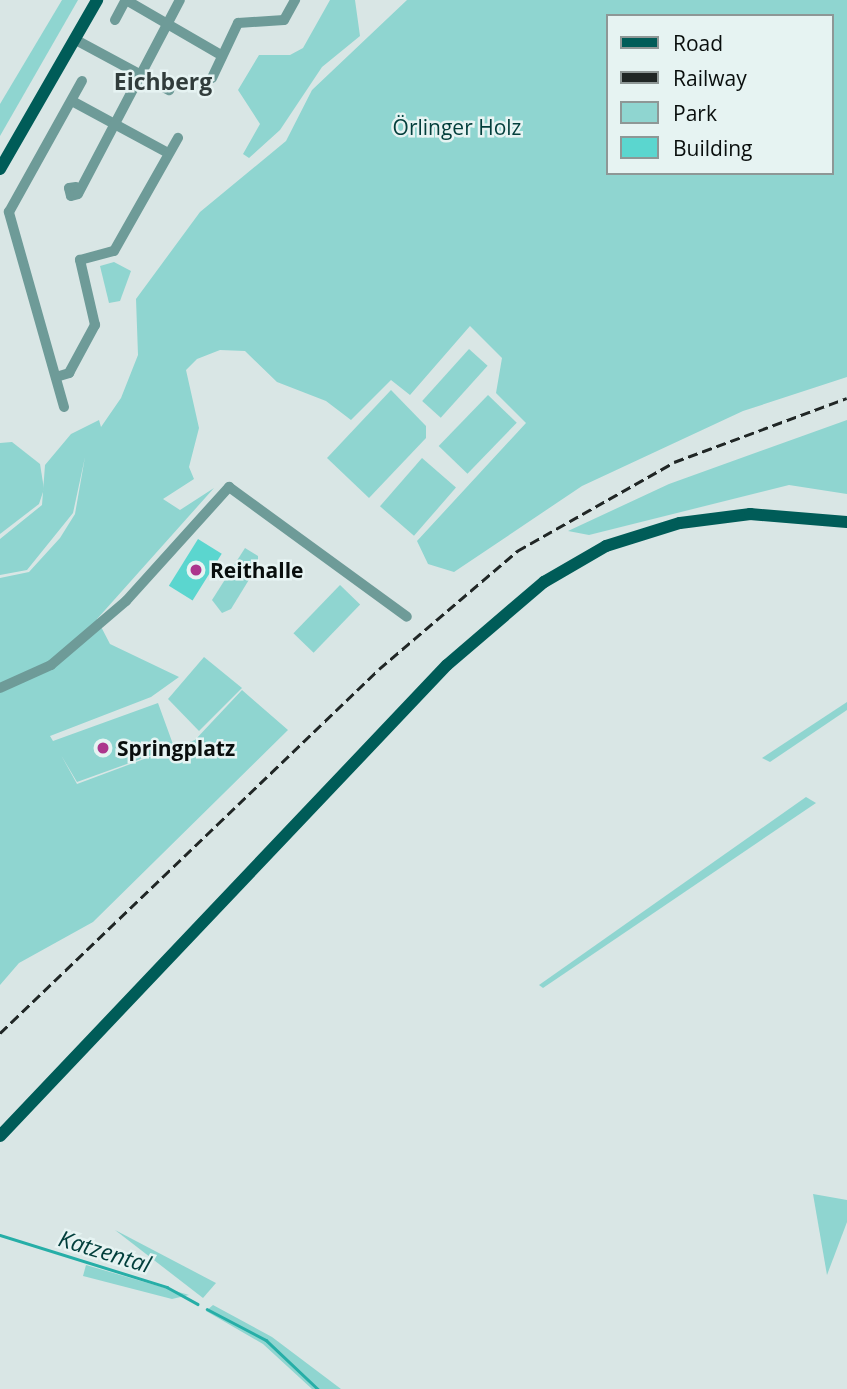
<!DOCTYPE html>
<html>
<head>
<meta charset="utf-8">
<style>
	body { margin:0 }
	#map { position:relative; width:847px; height:1389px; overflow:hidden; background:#d9e6e5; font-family:"Open Sans",sans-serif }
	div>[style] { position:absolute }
	.green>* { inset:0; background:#8fd5d0; transform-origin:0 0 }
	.stream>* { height:2.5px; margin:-1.25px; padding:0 1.25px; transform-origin:1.25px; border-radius:1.25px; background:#26aea7 }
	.building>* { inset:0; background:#5bd6cf; transform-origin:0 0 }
	.minor>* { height:10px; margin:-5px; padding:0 5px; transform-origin:5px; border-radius:5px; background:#6e9b98 }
	.major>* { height:12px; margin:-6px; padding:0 6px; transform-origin:6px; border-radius:6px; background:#005c58 }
	.rail>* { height:2.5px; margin-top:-1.25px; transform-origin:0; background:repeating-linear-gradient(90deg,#202625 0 10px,transparent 0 15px) }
	.dots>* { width:19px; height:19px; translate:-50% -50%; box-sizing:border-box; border:4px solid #e6f3f2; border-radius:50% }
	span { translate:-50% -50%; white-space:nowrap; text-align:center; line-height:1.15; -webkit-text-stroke:5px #e6f3f2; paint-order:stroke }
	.park-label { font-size:21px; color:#023e3b }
	.poi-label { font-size:21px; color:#090e0d; font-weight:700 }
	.left { translate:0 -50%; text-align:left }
	.neighbourhood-label { font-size:23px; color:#313c3b; font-weight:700 }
	.water-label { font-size:23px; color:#013e3b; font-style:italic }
	.legend { position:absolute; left:606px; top:14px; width:228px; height:161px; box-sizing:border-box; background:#e6f3f2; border:2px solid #8e9796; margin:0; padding:9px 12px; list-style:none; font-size:21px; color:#090e0d }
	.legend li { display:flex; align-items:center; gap:14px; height:35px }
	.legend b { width:35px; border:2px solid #8e9796 }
</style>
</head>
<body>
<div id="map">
	<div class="green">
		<i style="clip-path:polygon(62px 0,78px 0,0 136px,0 104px)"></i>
		<i style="clip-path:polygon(330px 0,355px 0,360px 36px,322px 67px,280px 130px,249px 158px,243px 154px,260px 124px,238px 90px,259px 55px,290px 55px,303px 48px)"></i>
		<i style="clip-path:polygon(evenodd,407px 0,847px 0,847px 377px,743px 411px,582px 486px,454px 572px,428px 564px,417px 541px,526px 423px,496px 393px,502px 358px,470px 326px,410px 395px,391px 380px,351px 420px,326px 401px,277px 382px,245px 351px,220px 350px,197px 359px,186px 370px,199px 428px,189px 467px,194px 479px,163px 499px,180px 510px,214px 488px,97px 619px,110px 644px,179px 677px,151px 697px,50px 736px,53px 741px,158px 703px,174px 747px,77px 782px,61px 755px,77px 784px,195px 740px,242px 690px,288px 730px,93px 922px,19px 963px,0 985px,0 578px,29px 572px,60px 538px,75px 514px,85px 457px,73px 513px,27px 570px,0 575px,0 539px,42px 505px,45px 465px,71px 434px,99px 420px,101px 427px,121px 398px,138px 355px,136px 299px,200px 212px,286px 141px,312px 90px,407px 0,607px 16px,831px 16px,831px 173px,607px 173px,607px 16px)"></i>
		<i style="clip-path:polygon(114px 262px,131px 271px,120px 301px,109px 303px,100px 266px)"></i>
		<i style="left:469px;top:349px;width:25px;height:70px;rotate:42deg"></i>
		<i style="clip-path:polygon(391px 390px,426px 426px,426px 438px,369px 498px,327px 458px)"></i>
		<i style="left:488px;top:395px;width:40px;height:71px;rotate:44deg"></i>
		<i style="clip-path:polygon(847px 420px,847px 494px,789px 485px,589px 535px,568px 531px,669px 484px)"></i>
		<i style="clip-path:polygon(12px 442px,40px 464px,44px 489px,39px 504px,0 534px,0 443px)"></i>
		<i style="left:422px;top:458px;width:45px;height:64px;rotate:41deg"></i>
		<i style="clip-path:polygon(245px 548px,258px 556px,258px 565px,231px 609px,222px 613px,212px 600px)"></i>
		<i style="left:340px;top:585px;width:28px;height:67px;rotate:44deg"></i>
		<i style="clip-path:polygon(204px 657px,242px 688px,199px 731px,168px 699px)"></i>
		<i style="clip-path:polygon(847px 702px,847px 710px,770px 762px,762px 758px)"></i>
		<i style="clip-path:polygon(806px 797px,816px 803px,543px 988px,539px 985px)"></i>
		<i style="clip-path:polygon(813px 1194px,847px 1200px,847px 1222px,827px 1275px)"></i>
		<i style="clip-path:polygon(115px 1230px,216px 1283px,203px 1298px)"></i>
		<i style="clip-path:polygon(86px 1265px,189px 1295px,172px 1299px,83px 1276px)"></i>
		<i style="clip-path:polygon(213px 1305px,272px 1337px,341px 1389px,312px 1389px,263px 1344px,206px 1311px)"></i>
	</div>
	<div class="stream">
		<i style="left:0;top:1235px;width:175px;rotate:17.3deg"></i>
		<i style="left:167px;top:1287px;width:35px;rotate:29deg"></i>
		<i style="left:207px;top:1309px;width:67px;rotate:27.7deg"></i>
		<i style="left:266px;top:1340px;width:71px;rotate:43.3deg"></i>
	</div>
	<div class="building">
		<i style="left:198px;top:539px;width:28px;height:55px;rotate:32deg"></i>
	</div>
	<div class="minor">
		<i style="left:126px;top:0;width:110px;rotate:30.1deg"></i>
		<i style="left:115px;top:20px;width:19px;rotate:-62deg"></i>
		<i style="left:76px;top:40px;width:106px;rotate:28.3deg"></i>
		<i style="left:212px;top:78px;width:61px;rotate:-64.7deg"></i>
		<i style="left:238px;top:23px;width:46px;rotate:-3.7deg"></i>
		<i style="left:284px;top:20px;width:23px;rotate:-61deg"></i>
		<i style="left:72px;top:101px;width:109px;rotate:28.4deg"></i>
		<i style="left:76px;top:187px;width:7px;rotate:172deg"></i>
		<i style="left:69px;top:188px;width:8px;rotate:76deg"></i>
		<i style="left:71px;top:196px;width:7px;rotate:-16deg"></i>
		<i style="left:78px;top:194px;width:219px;rotate:-62.3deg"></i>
		<i style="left:56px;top:377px;width:14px;rotate:-17deg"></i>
		<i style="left:69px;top:373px;width:55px;rotate:-61.6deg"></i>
		<i style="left:95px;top:325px;width:67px;rotate:-103deg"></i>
		<i style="left:80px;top:260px;width:35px;rotate:-15deg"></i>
		<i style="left:114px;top:251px;width:130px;rotate:-60.5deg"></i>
		<i style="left:64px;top:407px;width:203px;rotate:-105.8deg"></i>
		<i style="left:9px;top:212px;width:150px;rotate:-60.9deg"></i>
		<i style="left:0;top:688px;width:56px;rotate:-24.3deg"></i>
		<i style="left:51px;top:665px;width:99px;rotate:-40.5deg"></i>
		<i style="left:126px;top:601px;width:154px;rotate:-47.9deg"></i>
		<i style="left:229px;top:487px;width:220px;rotate:36.1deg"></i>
	</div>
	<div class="major">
		<i style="left:0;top:169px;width:195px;rotate:-60.1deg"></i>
		<i style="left:0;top:1136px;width:649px;rotate:-46.5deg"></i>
		<i style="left:447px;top:665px;width:128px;rotate:-40.6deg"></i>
		<i style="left:544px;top:582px;width:72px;rotate:-30.1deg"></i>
		<i style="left:606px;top:546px;width:77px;rotate:-17.3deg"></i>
		<i style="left:680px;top:523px;width:71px;rotate:-7.3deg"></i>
		<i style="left:750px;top:514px;width:97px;rotate:4.7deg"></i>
	</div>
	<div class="rail">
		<i style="left:0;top:1033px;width:525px;rotate:-43.84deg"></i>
		<i style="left:379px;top:669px;width:182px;rotate:-40.5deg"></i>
		<i style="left:517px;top:551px;width:180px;rotate:-29.5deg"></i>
		<i style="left:674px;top:462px;width:184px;rotate:-20.3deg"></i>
	</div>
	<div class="dots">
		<i style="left:196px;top:570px;background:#ac368d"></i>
		<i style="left:103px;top:748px;background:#ac368d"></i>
	</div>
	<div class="park-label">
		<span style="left:457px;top:127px">Örlinger Holz</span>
	</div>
	<div class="poi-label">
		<span class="left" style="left:210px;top:570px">Reithalle</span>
		<span class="left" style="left:117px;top:748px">Springplatz</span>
	</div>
	<div class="neighbourhood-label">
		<span style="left:163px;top:81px">Eichberg</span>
	</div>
	<div class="water-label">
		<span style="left:105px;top:1251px;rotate:17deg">Katzental</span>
	</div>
	<ul class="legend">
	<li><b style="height:9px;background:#005c58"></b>Road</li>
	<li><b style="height:9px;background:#202625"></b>Railway</li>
	<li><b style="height:19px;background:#8fd5d0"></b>Park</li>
	<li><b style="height:19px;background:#5bd6cf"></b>Building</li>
	</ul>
</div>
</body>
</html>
